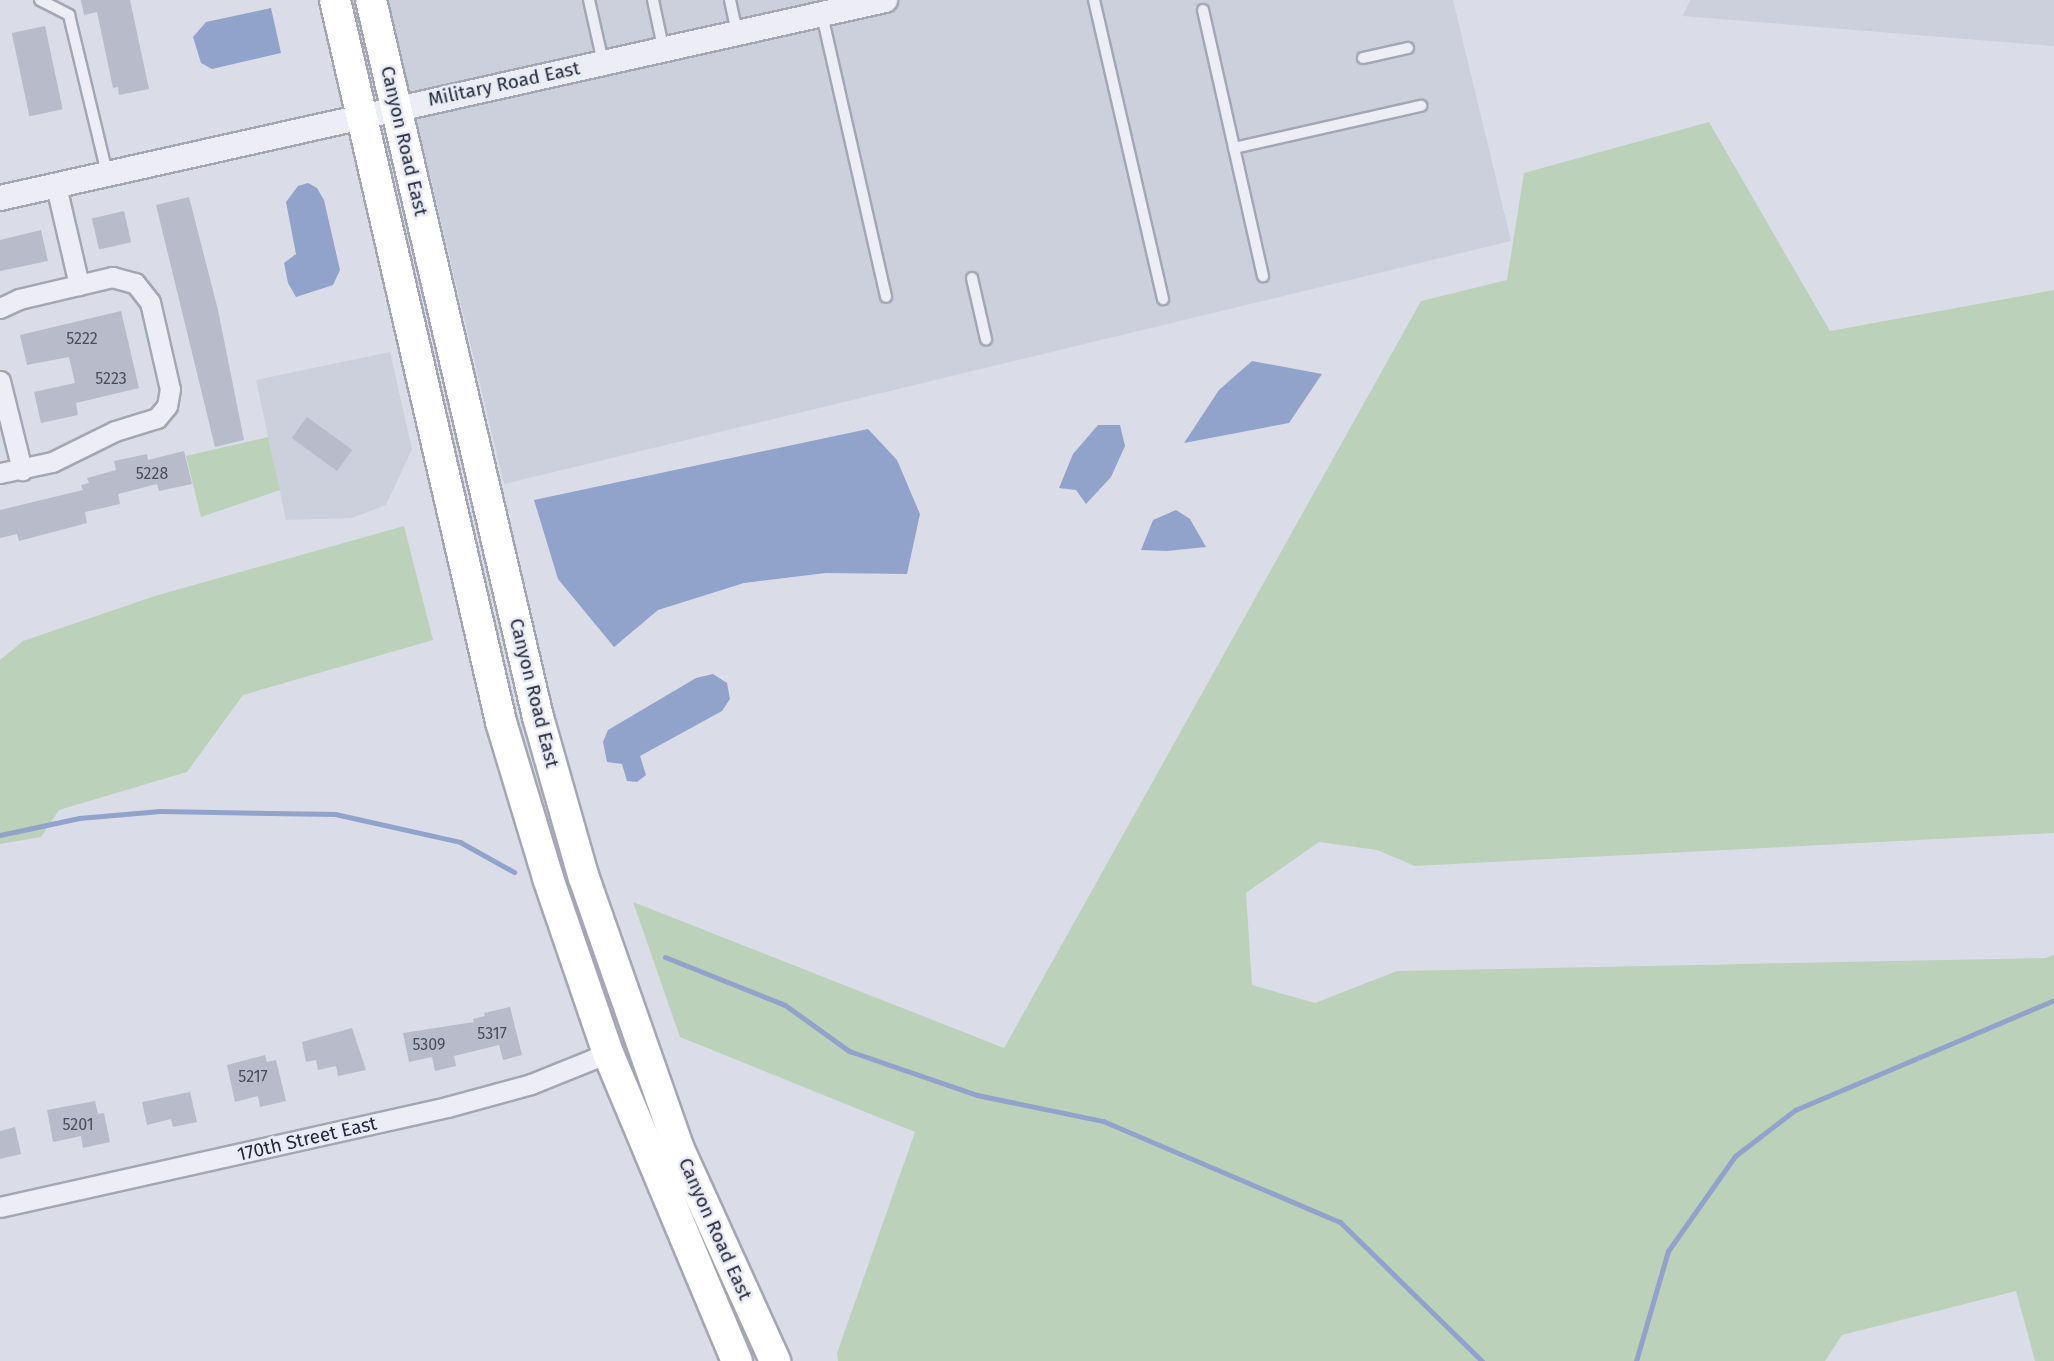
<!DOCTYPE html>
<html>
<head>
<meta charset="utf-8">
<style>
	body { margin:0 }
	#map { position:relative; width:2054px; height:1361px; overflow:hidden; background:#dadde7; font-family:"Fira Sans",sans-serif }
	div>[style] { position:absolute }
	.built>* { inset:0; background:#cccfdc }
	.green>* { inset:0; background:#bcd1ba }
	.water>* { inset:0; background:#91a3cb }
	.stream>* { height:5px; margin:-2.5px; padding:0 2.5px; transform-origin:2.5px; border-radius:2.5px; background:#91a3cb }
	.building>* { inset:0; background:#b7bbca; transform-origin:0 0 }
	.roads { filter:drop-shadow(2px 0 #a3a7b4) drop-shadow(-2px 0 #a3a7b4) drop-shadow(0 2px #a3a7b4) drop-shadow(0 -2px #a3a7b4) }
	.service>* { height:10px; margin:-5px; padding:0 5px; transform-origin:5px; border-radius:5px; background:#edeef5 }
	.minor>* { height:19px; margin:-9.5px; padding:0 9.5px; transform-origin:9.5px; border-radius:9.5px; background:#edeef5 }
	.tertiary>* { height:24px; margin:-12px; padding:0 12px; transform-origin:12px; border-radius:12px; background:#edeef5 }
	.primary>* { height:30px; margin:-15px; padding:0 15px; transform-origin:15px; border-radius:15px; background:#fff }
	span { translate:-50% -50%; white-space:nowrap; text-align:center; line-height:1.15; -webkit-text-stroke:5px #e9ecf4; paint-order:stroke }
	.number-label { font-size:16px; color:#484e60 }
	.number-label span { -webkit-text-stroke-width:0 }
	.street-label { font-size:19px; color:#23293d }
</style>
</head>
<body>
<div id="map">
	<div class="built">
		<i style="clip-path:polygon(388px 0,1453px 0,1511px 241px,504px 484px)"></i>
		<i style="clip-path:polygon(1690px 0,2054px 0,2054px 46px,1683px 16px)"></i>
		<i style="clip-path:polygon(390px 352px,412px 449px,386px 505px,352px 518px,286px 520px,256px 380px)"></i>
	</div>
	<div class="green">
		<i style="clip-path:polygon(1709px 122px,1830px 331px,2054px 290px,2054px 833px,1415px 866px,1377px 850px,1319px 842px,1246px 893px,1252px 985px,1315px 1003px,1397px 971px,2045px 958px,2054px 955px,2054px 1361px,2035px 1361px,2016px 1291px,1842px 1335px,1825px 1361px,838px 1361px,837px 1353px,915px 1132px,680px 1037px,633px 902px,1004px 1048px,1421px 301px,1507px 280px,1524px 173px)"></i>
		<i style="clip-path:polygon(268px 437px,280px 490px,201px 517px,186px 456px)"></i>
		<i style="clip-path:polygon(404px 526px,433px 640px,243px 695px,187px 772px,59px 810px,41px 837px,0 844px,0 660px,23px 641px,155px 596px)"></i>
	</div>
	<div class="water">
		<i style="clip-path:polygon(271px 8px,281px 53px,212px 69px,201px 63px,193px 37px,206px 22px)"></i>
		<i style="clip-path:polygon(308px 183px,317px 188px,324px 200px,340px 270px,333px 285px,296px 297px,288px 283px,284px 263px,296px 254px,286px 202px,298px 186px)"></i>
		<i style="clip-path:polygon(1252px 361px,1322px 374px,1289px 423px,1184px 443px,1219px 390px)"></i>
		<i style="clip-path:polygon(1098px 425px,1120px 425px,1125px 446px,1111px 477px,1086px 504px,1076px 490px,1059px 488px,1073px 454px)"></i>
		<i style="clip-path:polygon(868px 429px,897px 460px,920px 514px,907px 574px,826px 573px,744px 583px,658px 610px,614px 647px,558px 579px,534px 500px)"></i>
		<i style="clip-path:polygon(1176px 510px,1190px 519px,1206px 547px,1167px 551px,1141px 550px,1153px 520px)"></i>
		<i style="clip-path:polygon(713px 674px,727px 683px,730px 699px,722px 711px,640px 756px,646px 775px,637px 782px,627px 781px,622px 764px,607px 762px,603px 742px,608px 730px,696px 678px)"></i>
	</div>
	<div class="stream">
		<i style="left:0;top:835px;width:81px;rotate:-12.1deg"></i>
		<i style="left:79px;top:818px;width:81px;rotate:-4.9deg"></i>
		<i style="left:160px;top:811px;width:175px;rotate:1deg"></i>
		<i style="left:335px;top:814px;width:128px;rotate:12.6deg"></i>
		<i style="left:460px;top:842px;width:62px;rotate:29.1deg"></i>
		<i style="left:665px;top:957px;width:129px;rotate:21.8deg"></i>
		<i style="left:785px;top:1005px;width:79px;rotate:35.7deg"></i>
		<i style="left:849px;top:1051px;width:135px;rotate:19deg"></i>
		<i style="left:977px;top:1095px;width:129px;rotate:11.7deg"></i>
		<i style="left:1103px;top:1121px;width:258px;rotate:23.1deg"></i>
		<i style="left:1340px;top:1222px;width:199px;rotate:44.4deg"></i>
		<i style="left:1636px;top:1361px;width:115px;rotate:-73.8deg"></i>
		<i style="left:1668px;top:1251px;width:116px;rotate:-54.8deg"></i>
		<i style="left:1735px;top:1156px;width:76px;rotate:-37.5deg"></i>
		<i style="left:1795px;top:1110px;width:281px;rotate:-23deg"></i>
	</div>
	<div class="building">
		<i style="clip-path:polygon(81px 0,130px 0,149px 89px,119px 95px,118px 87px,113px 88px,97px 12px,84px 15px)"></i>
		<i style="left:45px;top:26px;width:85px;height:34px;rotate:78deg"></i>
		<i style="clip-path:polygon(189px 197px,218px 310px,244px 440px,215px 447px,156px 205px)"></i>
		<i style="left:124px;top:211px;width:32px;height:33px;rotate:77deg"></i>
		<i style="clip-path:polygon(41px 230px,48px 261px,0 271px,0 240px)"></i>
		<i style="clip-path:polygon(121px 311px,139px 388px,76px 403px,78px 415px,41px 423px,34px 392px,75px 383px,69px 357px,27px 365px,20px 335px)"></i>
		<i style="left:307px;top:417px;width:56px;height:26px;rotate:36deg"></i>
		<i style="clip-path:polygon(184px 451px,192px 484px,159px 491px,157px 484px,118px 494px,120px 504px,85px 512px,87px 523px,19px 541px,17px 534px,0 538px,0 510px,83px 490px,81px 485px,89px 483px,87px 478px,116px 470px,114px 461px,147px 454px,148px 460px)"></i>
		<i style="clip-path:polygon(510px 1007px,522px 1055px,503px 1060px,499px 1045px,454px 1056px,456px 1066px,435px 1071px,432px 1057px,409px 1062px,403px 1033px,474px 1022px,473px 1019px,485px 1016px,484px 1013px)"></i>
		<i style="clip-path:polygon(352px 1028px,366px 1070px,338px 1076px,336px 1066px,318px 1070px,316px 1060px,306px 1062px,302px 1042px)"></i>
		<i style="clip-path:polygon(265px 1055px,267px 1062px,276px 1060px,286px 1101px,260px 1107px,258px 1096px,235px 1102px,227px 1065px)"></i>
		<i style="clip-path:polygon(190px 1092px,197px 1122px,173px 1127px,171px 1119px,147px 1125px,142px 1102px)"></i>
		<i style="clip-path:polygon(95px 1101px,98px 1114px,104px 1113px,110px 1142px,83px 1148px,81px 1136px,53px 1142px,47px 1110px)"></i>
		<i style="clip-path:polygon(15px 1127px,21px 1154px,0 1159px,0 1131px)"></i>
	</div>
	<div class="roads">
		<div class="service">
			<i style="left:40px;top:0;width:33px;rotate:27deg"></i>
			<i style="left:69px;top:15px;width:163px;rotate:76.5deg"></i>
			<i style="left:589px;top:0;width:64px;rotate:77.3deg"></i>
			<i style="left:653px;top:0;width:48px;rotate:78deg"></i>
			<i style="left:730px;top:0;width:33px;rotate:78deg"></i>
			<i style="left:1094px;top:0;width:307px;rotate:77deg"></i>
			<i style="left:1203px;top:10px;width:273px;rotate:77.3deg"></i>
			<i style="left:822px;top:15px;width:289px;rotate:77.2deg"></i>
			<i style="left:1363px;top:58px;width:46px;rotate:-12.5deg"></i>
			<i style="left:1234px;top:148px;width:192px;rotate:-12.7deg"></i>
			<i style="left:972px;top:278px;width:63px;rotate:77.1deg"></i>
		</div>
		<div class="minor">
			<i style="left:56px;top:186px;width:102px;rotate:76.9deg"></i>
			<i style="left:0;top:308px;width:21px;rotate:-25deg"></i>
			<i style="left:19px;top:299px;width:96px;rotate:-13.3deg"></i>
			<i style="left:112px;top:277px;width:24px;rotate:15deg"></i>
			<i style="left:135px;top:283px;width:24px;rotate:52deg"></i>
			<i style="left:150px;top:302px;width:89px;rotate:77.1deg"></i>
			<i style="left:170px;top:389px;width:17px;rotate:100deg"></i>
			<i style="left:167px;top:406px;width:16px;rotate:130deg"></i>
			<i style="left:157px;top:418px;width:44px;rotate:162.8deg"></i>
			<i style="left:115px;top:431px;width:70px;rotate:153.8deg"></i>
			<i style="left:52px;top:462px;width:53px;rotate:168.1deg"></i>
			<i style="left:0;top:381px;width:92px;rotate:76.1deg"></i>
			<i style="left:0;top:1207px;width:458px;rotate:-12.6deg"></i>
			<i style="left:447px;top:1107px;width:87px;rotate:-15.3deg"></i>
			<i style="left:531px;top:1084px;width:83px;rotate:-21.9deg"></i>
		</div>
		<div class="tertiary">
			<i style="left:0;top:198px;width:907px;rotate:-12.61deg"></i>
		</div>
		<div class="primary">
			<i style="left:335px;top:0;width:741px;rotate:77.05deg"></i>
			<i style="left:501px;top:722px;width:163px;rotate:73.2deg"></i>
			<i style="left:548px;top:878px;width:185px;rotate:71.1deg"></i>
			<i style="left:608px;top:1053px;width:334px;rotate:67.3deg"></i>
			<i style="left:371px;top:0;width:736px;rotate:76.89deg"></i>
			<i style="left:538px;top:717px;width:167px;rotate:74.1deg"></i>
			<i style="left:584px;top:878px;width:287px;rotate:70.7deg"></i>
			<i style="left:679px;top:1149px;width:233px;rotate:65.6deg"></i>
		</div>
	</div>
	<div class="number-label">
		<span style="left:82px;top:339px">5222</span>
		<span style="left:111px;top:379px">5223</span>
		<span style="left:152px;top:474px">5228</span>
		<span style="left:492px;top:1034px">5317</span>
		<span style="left:429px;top:1045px">5309</span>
		<span style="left:253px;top:1077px">5217</span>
		<span style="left:78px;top:1125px">5201</span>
	</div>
	<div class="street-label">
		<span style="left:504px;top:84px;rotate:-12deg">Military Road East</span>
		<span style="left:404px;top:141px;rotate:77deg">Canyon Road East</span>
		<span style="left:534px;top:693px;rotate:76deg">Canyon Road East</span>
		<span style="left:307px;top:1139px;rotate:-13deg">170th Street East</span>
		<span style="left:715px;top:1229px;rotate:66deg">Canyon Road East</span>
	</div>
</div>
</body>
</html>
